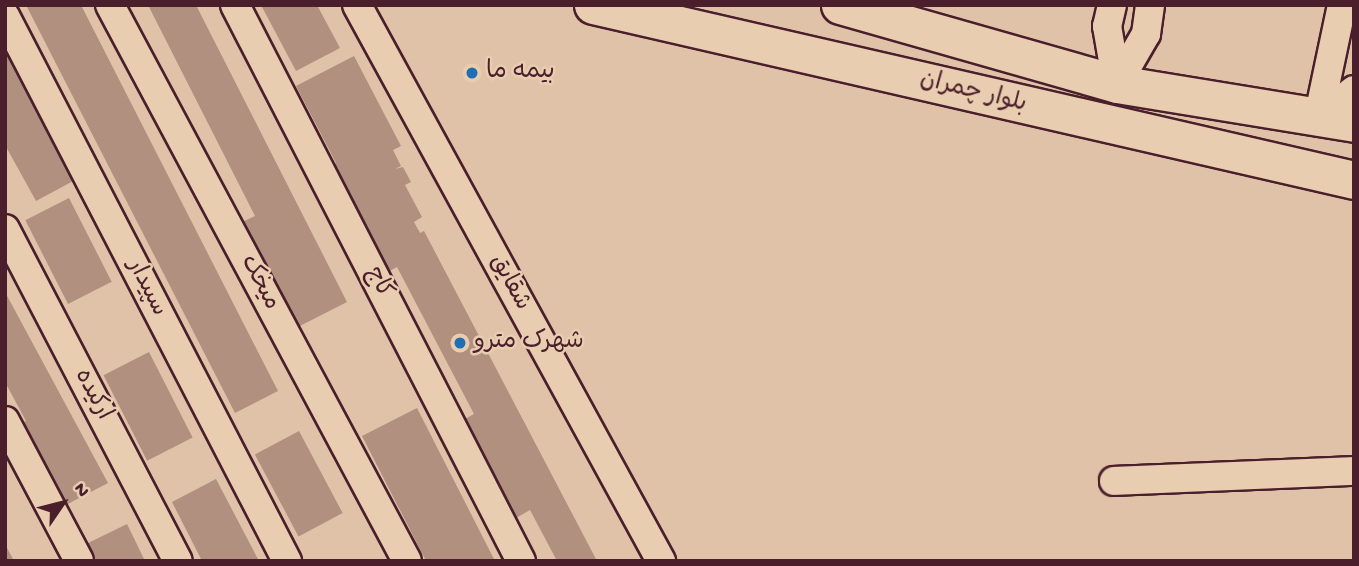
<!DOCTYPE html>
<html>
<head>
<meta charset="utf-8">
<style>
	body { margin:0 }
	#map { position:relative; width:1359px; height:566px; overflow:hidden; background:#dfc2a8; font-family:"Gochi Hand","Playpen Sans Arabic",sans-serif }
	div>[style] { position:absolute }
	.building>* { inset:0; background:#b19080; transform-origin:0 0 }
	.roads { filter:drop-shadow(2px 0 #4a1f2b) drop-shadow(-2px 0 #4a1f2b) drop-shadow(0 2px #4a1f2b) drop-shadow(0 -2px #4a1f2b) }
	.minor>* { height:28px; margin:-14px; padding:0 14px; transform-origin:14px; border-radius:14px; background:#e9cdb0 }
	.major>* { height:37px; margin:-18.5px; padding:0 18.5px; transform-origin:18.5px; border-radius:18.5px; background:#e9cdb0 }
	.dots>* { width:19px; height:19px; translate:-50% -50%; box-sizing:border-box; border:4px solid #e9cdb0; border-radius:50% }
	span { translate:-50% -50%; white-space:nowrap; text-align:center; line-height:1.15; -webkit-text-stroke:5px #e9cdb0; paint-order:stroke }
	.poi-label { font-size:24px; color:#4a1f2b }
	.left { translate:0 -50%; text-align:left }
	.street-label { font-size:24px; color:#4a1f2b }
	.frame { position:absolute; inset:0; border:7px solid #4a1f2b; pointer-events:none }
	.north { position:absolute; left:28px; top:468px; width:70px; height:70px; -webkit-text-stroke:5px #e9cdb0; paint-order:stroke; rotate:55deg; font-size:19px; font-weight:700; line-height:28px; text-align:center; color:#4a1f2b }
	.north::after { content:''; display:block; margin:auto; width:24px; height:32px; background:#4a1f2b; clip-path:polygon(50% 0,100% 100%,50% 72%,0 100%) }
</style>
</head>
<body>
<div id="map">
	<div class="building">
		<i style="clip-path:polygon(30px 5px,81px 5px,278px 391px,235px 413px,27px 7px)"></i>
		<i style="clip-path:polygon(148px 5px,196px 5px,347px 302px,294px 329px,240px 223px,255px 216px)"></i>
		<i style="clip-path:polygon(261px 5px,317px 5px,340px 48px,296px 71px)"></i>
		<i style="clip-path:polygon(5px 51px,75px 180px,36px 201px,5px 145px)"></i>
		<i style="clip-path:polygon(354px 56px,401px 146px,393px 150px,401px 166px,395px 169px,403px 167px,411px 182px,405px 185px,422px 217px,414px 222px,420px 233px,424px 231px,597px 561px,557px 561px,530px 510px,516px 518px,465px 419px,474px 414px,397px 267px,386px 273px,330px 166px,336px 163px,296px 86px)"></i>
		<i style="left:69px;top:198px;width:94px;height:49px;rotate:63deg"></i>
		<i style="clip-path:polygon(5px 292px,108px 483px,62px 507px,18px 425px,26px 421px,5px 382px)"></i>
		<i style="left:149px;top:352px;width:96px;height:51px;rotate:63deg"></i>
		<i style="clip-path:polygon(417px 408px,495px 561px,426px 561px,362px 436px)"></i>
		<i style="left:299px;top:431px;width:93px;height:50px;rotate:62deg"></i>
		<i style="clip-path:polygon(216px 479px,259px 561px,202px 561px,172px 502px)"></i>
		<i style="clip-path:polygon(127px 524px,145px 561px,92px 561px,84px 545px)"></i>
		<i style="clip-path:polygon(5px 544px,14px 561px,5px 561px)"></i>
	</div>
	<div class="roads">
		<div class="minor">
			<i style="left:110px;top:5px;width:630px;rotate:61.89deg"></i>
			<i style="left:235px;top:5px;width:625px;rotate:62.78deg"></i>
			<i style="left:357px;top:5px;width:634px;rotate:61.33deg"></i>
			<i style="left:1112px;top:5px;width:22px;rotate:103deg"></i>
			<i style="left:1107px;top:26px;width:59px;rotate:80.2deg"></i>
			<i style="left:5px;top:16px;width:614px;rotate:62.64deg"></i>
			<i style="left:1117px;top:84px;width:58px;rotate:-59.9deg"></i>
			<i style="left:1146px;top:34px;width:29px;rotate:-82deg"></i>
			<i style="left:1318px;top:119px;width:116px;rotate:-78.1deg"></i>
			<i style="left:1318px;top:119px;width:46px;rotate:-38.9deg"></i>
			<i style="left:5px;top:229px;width:374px;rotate:62.5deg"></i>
			<i style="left:5px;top:421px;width:158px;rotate:62.1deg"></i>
			<i style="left:1114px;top:481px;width:240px;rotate:-2.4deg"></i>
		</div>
		<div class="major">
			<i style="left:593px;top:5px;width:781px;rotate:12.95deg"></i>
			<i style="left:840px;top:5px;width:288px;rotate:15.9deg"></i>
			<i style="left:1117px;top:84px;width:240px;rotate:9.3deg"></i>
		</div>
	</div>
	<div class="dots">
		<i style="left:472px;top:73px;background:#1f6fb2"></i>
		<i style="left:460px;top:343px;background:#1f6fb2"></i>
	</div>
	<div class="poi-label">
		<span class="left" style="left:486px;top:73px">بیمه ما</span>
		<span class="left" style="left:474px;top:343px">شهرک مترو</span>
	</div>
	<div class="street-label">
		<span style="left:973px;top:93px;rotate:14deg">بلوار چمران</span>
		<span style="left:259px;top:283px;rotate:62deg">میخک</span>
		<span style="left:378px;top:283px;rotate:63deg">کاج</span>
		<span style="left:509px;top:283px;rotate:61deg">شقایق</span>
		<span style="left:146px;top:288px;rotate:63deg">سپیدار</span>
		<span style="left:92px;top:395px;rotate:62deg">ارکیده</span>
	</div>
	<div class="frame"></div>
	<div class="north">N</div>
</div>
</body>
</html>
